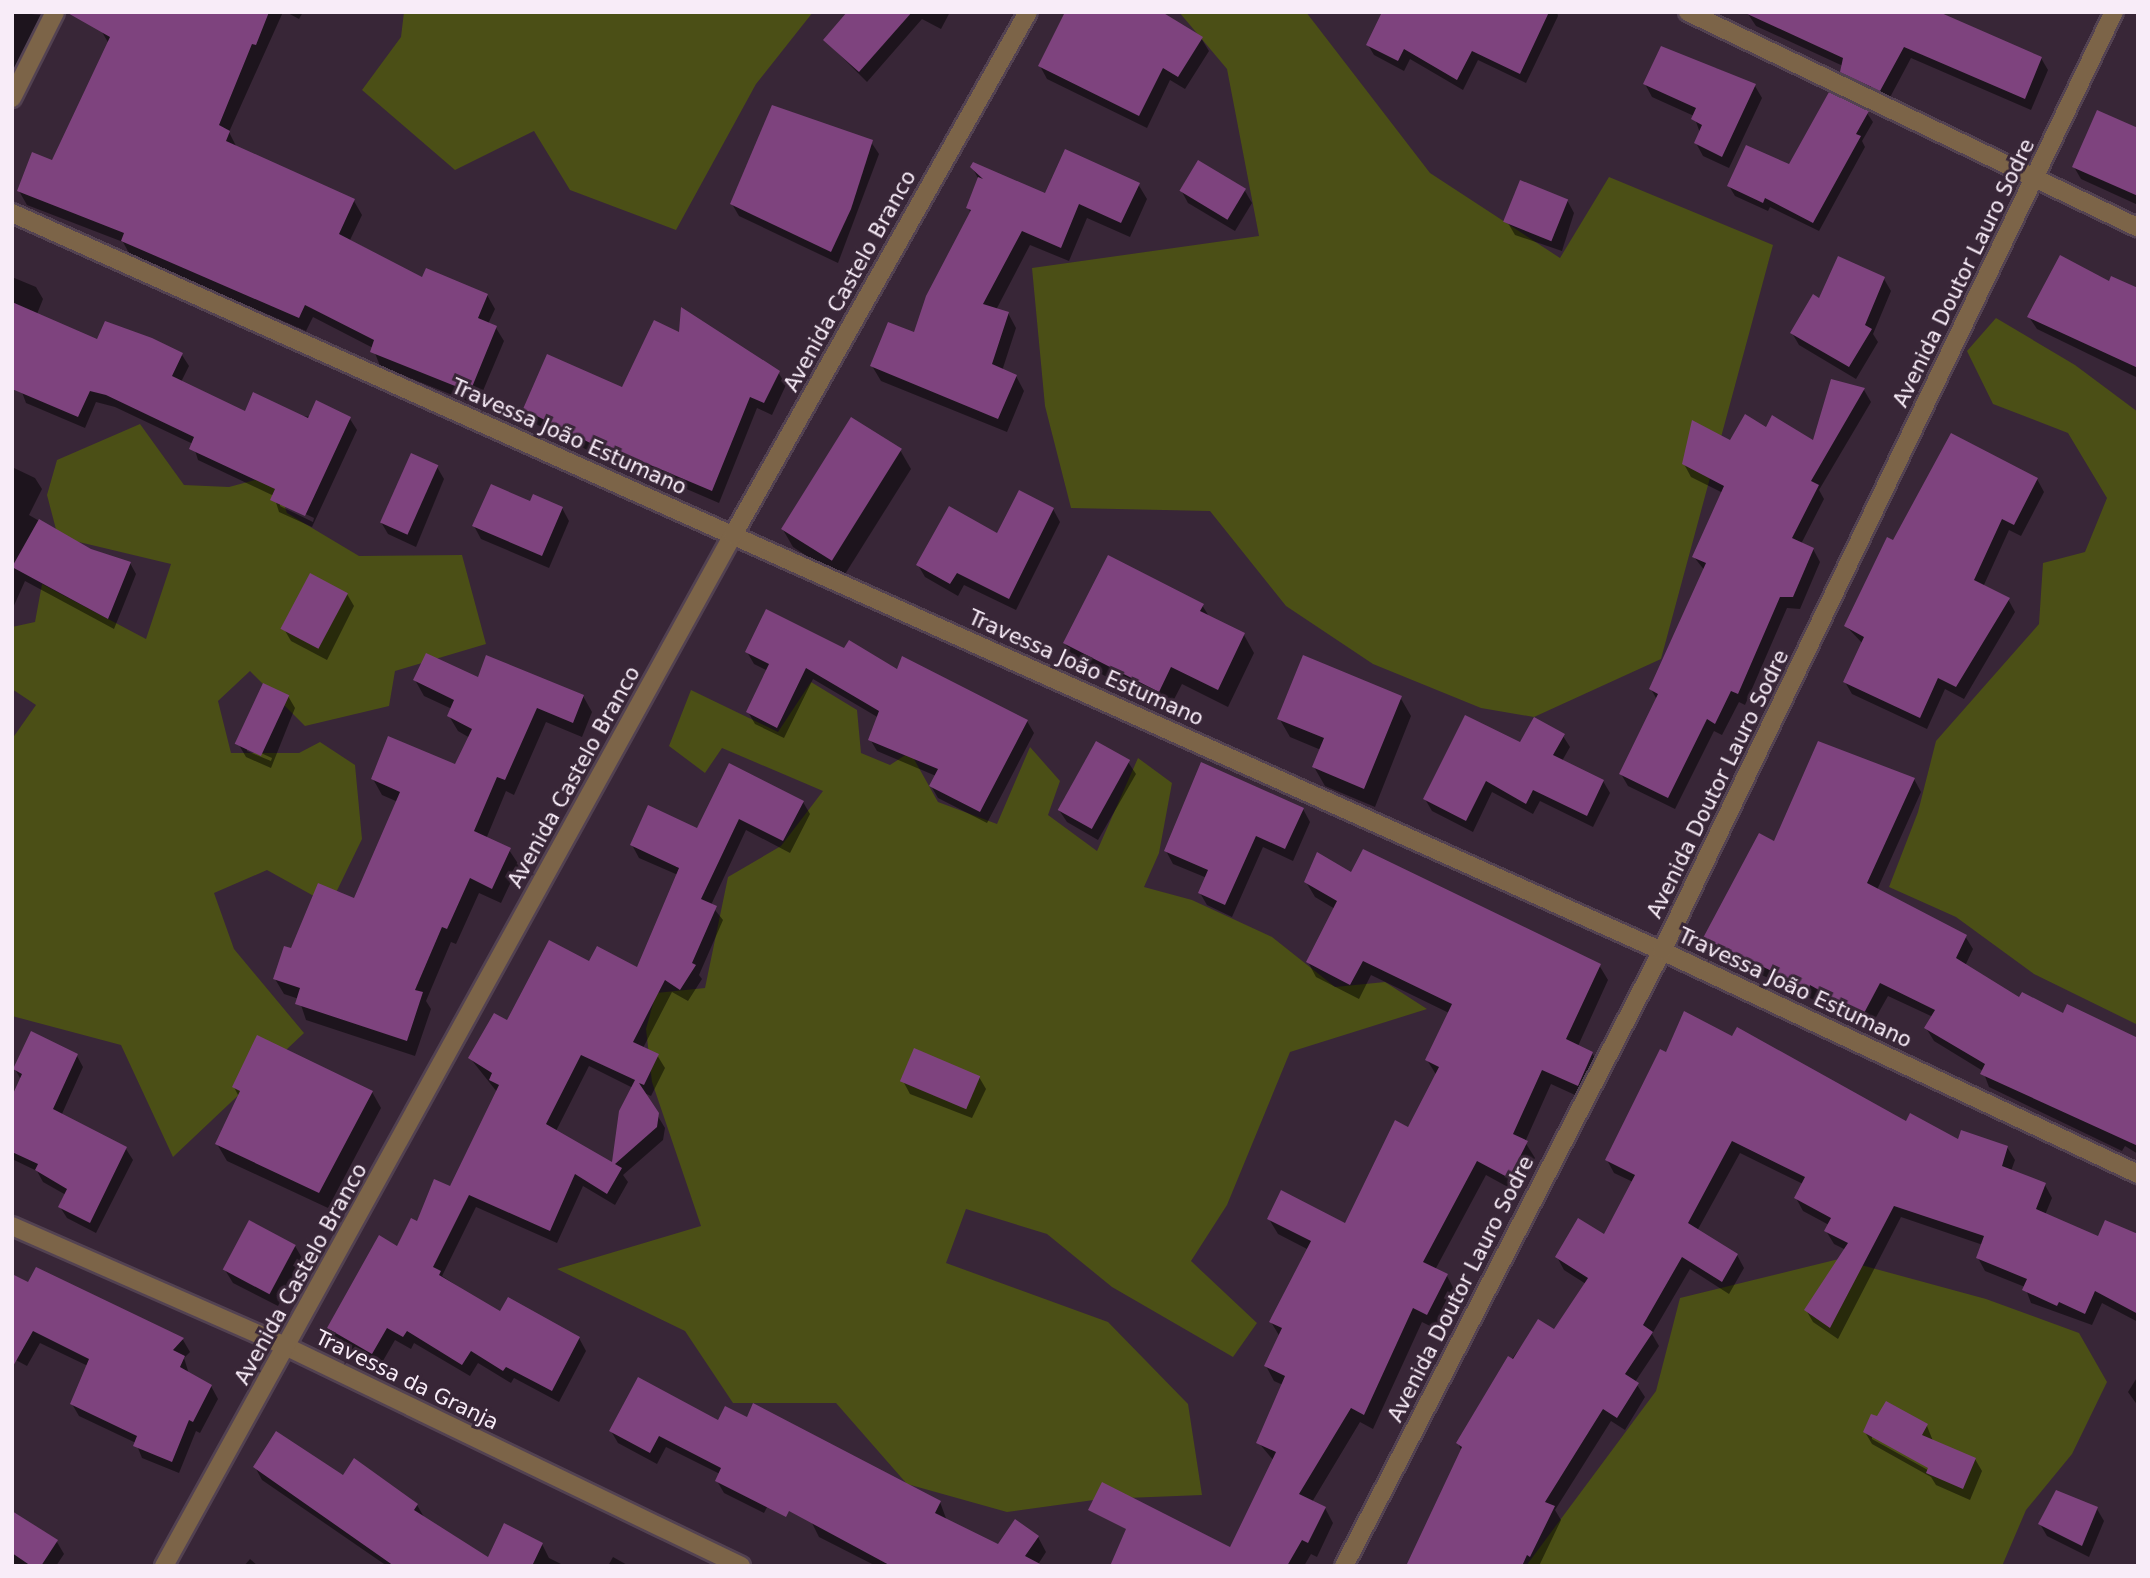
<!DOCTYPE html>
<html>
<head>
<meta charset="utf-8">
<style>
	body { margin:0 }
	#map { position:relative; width:2150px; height:1578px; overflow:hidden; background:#382637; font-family:"DejaVu Sans",sans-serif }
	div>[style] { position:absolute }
	.green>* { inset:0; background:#4b4f16 }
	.shadow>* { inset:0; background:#0007 }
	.building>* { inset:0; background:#7e437e; transform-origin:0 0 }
	.roads { filter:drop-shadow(2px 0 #534252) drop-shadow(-2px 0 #534252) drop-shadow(0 2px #534252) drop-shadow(0 -2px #534252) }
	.minor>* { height:18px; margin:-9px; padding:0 9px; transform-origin:9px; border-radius:9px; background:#7c6448 }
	span { translate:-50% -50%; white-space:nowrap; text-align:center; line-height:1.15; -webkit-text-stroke:6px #382637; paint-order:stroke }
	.street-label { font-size:21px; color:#f8ecf8 }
	.frame { position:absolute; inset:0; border:14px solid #f8ecf8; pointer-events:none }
</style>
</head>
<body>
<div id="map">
	<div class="green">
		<i style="clip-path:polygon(404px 12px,813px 12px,756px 84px,676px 230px,570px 190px,534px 131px,455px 170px,362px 90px,401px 37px)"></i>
		<i style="clip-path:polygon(1179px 12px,1306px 12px,1430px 173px,1560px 258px,1609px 177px,1773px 245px,1661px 659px,1534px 717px,1481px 708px,1373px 664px,1286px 606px,1210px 511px,1071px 508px,1045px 406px,1032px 268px,1259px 236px,1227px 69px)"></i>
		<i style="clip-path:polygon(1996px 318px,2075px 365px,2138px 412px,2138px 1025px,2034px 974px,1956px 917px,1889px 887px,1918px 812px,1936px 741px,2039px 624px,2043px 563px,2085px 552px,2107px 498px,2068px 433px,1993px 404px,1967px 351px)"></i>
		<i style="clip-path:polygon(140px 424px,184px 485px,229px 487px,274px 475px,287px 513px,359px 556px,462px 555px,486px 644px,395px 671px,389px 706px,305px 726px,250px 671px,218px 701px,231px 753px,299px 753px,320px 742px,355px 765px,362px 839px,330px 905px,267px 870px,214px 893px,234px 949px,304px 1033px,173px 1157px,121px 1045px,12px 1016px,12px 739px,36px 705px,12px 689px,12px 627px,35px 622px,42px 584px,146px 639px,171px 564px,58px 537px,47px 495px,57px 460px)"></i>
		<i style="clip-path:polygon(811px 682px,857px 710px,861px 753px,890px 765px,910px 752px,938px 802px,997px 824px,1030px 747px,1060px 781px,1048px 815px,1097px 851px,1138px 758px,1172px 783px,1159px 853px,1144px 887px,1192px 900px,1272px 937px,1335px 987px,1385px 982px,1427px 1009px,1290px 1052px,1227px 1205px,1191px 1261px,1257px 1323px,1233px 1357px,1112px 1287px,1047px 1234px,966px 1209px,946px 1263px,1108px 1322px,1188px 1404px,1202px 1495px,1101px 1499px,1007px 1512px,907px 1484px,836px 1403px,733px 1403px,685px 1331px,557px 1269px,701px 1226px,652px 1082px,646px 1029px,656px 993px,705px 988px,728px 877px,781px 846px,823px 791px,722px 748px,705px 773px,669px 746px,691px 690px,778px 732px)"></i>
		<i style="clip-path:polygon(1839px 1259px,1986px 1299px,2079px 1333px,2107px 1382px,2072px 1454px,2026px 1510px,2002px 1566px,1526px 1566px,1656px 1391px,1680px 1298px)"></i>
	</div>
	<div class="shadow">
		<i style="clip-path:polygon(12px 12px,41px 15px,12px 72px)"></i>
		<i style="clip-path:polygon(111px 12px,283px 12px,229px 132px,237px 148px,354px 201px,362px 215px,350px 240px,423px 279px,487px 295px,495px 309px,488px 324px,496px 328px,504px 341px,477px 405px,380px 366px,373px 348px,313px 317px,306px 331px,130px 255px,123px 242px,27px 205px,19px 191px,53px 162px,109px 44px,102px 32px)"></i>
		<i style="clip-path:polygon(286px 12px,303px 12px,299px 19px)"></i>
		<i style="clip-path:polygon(849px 12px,950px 12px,941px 29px,922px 19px,867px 82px,825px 40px)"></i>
		<i style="clip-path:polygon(1384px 12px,1557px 12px,1558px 16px,1526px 83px,1478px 60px,1463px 90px,1410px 59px,1404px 71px,1374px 55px,1368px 45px)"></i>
		<i style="clip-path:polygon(1748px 14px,2041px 58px,2048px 70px,2031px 110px,1911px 58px,1887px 103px,1849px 84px,1843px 66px,1756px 26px)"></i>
		<i style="clip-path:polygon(1201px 38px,1209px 51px,1185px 89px,1170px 80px,1147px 128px,1047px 79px,1040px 66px)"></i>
		<i style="clip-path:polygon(1716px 68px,1755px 86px,1762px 98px,1729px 168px,1703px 156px,1696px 143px,1700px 133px,1694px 116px,1652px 97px,1645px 84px,1714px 73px)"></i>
		<i style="clip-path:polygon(1867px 113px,1873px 122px,1862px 141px,1865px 147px,1819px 231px,1770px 207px,1768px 211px,1735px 196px,1729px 186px,1790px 167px)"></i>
		<i style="clip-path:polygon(2138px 130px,2138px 205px,2081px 179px,2074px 167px)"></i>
		<i style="clip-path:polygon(871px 142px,879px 154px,838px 263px,739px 216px,732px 204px)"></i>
		<i style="clip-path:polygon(1199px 162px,1245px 191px,1252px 203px,1235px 231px,1188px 203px,1181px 190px)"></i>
		<i style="clip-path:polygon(972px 167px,1046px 195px,1138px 184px,1147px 199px,1130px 237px,1087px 218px,1069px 261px,1030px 245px,996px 310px,1008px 313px,1016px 328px,1002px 371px,1016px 376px,1024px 391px,1007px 432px,881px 381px,872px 366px,915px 335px,971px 214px,968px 207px,979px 180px)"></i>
		<i style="clip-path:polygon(1567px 200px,1574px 213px,1562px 251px,1515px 235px,1508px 223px)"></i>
		<i style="clip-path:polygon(evenodd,12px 277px,36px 287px,43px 299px,37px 314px,98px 341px,182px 355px,189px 366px,181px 382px,246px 413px,350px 419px,357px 430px,312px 527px,279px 512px,274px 496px,198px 460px,193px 444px,115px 407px,96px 402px,85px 428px,26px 403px,12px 365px,12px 277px,280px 502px,314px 518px,313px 522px,280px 506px,280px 502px)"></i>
		<i style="clip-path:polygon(1884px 279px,1891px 291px,1873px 334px,1878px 342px,1856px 379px,1799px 345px,1792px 333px,1820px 300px)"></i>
		<i style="clip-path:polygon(2110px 284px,2138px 289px,2138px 378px,2037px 329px,2029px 317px)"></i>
		<i style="clip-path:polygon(681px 335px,778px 372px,786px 385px,772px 415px,757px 408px,719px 503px,617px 459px,615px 464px,532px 422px,525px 409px,623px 389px)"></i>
		<i style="clip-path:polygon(1832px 381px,1864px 390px,1871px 402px,1819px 490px,1824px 499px,1801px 544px,1813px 549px,1820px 562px,1800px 609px,1787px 608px,1745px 705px,1739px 702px,1722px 735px,1714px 731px,1675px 809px,1628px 786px,1621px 774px,1657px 700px,1651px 689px,1705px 571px,1694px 557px,1723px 493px,1691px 477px,1684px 464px,1767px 429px,1814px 442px)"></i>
		<i style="clip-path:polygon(900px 450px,911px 469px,842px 579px,793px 547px,782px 528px)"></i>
		<i style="clip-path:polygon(412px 455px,437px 467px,444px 479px,416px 547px,388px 534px,381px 522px)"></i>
		<i style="clip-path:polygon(12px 467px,35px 478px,42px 489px,29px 515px,91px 551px,130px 563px,136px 574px,114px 629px,25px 581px,12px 610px)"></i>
		<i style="clip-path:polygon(2037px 479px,2044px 492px,2021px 536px,2009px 530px,1983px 587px,2008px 599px,2015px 612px,1964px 699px,1945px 689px,1927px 729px,1852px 694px,1845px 682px,1863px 644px,1846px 626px,1894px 543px)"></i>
		<i style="clip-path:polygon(562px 508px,569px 521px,549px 568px,481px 539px,474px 526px)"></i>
		<i style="clip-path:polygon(1053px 509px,1060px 522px,1016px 610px,964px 585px,958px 596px,925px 577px,918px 565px,998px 536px)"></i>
		<i style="clip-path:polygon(347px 594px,354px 606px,327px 660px,291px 641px,284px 629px)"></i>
		<i style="clip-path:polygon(1202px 605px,1210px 618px,1244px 635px,1254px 653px,1228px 707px,1182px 684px,1169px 709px,1076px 661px,1065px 643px)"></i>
		<i style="clip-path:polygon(845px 650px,1027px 721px,1034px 733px,987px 823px,938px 798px,931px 786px,936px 776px,877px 751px,870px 739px,879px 718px,813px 679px,784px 738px,755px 724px,748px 712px,768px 671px,754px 664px,747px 652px)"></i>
		<i style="clip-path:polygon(479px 679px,583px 696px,592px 712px,582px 737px,546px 722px,514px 795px,506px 791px,486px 839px,509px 850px,519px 865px,501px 903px,479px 893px,456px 944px,451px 942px,426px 1001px,431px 1009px,415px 1056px,306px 1020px,299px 999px,284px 994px,275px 979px,292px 950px,355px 900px,398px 802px,382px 795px,373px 779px,456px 766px,470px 738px,458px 731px,449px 716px,452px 709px,424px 696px,415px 680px)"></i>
		<i style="clip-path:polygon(evenodd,288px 696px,295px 708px,271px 768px,246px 757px,239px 745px,288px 696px,247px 747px,272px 758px,271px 761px,247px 751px,247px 747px)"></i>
		<i style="clip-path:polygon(1400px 697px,1411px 716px,1375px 807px,1325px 786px,1314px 767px,1321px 750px,1290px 737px,1279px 718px)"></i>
		<i style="clip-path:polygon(1563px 736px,1570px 747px,1562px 761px,1603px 781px,1610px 793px,1593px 827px,1540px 801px,1533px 814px,1492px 792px,1473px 832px,1432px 811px,1425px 799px,1521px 744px)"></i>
		<i style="clip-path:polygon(1128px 762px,1136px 774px,1098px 840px,1067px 822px,1059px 810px)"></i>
		<i style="clip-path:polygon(1914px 779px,1921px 792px,1877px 890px,1965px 936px,1973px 949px,1965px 966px,2020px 999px,2138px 1041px,2138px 1154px,2125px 1146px,2122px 1151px,1989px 1087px,1983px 1071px,1934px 1041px,1926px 1028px,1933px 1017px,1888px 996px,1871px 1026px,1818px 997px,1816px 1001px,1712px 951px,1705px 938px,1775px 843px)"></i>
		<i style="clip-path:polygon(evenodd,803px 802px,810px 814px,790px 853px,746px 830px,711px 905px,723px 920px,699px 975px,702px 979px,688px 1001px,672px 992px,643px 1048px,657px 1055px,665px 1068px,651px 1096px,644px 1093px,665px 1128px,663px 1140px,623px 1175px,628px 1182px,615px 1205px,583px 1186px,557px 1243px,476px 1207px,442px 1276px,500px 1314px,579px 1338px,586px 1351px,559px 1402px,514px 1378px,511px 1383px,478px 1363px,470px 1376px,414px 1343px,411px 1349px,395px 1340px,380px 1366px,336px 1341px,329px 1328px,451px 1189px,497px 1092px,470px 1058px,508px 1023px,589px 964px,637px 970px,678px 875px,639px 858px,632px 845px,803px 802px,589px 1066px,633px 1088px,613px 1165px,556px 1131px,589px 1066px)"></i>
		<i style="clip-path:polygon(1303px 809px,1310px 822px,1293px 861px,1263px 847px,1232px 917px,1207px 905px,1200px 893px,1207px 878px,1173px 864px,1166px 851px)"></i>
		<i style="clip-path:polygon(1352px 875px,1599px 965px,1608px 980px,1578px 1046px,1592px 1053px,1601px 1068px,1586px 1100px,1551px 1084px,1525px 1142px,1535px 1158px,1517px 1192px,1486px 1175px,1435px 1270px,1447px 1276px,1455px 1291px,1436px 1329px,1422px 1322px,1373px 1429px,1360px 1422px,1312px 1502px,1325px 1508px,1333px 1523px,1317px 1557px,1311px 1554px,1304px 1566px,1239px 1566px,1274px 1461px,1258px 1442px,1283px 1385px,1274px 1381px,1266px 1366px,1280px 1337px,1271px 1322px,1309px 1250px,1278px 1234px,1269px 1219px,1346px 1225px,1409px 1129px,1437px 1076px,1427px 1060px,1449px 1013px,1371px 975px,1359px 999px,1316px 977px,1308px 962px,1335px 909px,1315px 897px,1306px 882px)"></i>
		<i style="clip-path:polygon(1660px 1051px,1959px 1141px,2007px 1147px,2015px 1160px,2011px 1171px,2045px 1185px,2052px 1198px,2045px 1215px,2099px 1239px,2138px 1236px,2138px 1322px,2102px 1303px,2092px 1325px,2031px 1303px,2025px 1287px,1985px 1271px,1978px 1258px,1983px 1245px,1901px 1217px,1838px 1339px,1813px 1322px,1806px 1310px,1846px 1250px,1834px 1244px,1826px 1231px,1829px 1225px,1803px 1211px,1796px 1198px,1803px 1184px,1740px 1153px,1697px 1231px,1737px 1255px,1744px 1268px,1729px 1294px,1690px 1269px,1652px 1334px,1659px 1346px,1635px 1382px,1645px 1397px,1625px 1430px,1611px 1421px,1555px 1510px,1561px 1520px,1539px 1566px,1407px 1566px,1462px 1452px,1458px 1443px,1484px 1397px,1539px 1322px,1554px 1332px,1586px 1284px,1564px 1270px,1557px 1257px,1605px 1236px,1633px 1182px,1614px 1173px,1607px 1160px)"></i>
		<i style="clip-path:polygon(77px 1056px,83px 1067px,61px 1116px,126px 1149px,133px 1160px,96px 1233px,67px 1218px,60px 1207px,66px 1195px,43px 1182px,37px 1171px,12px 1159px,12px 1100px,21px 1080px,15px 1069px)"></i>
		<i style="clip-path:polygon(979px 1077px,986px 1089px,972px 1118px,910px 1094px,903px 1081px)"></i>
		<i style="clip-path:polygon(234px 1087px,372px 1092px,381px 1108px,328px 1208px,227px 1161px,217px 1144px,239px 1097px)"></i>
		<i style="clip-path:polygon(295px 1246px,302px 1258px,278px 1306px,233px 1283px,225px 1270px)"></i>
		<i style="clip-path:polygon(37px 1269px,183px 1340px,190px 1352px,184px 1358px,189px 1374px,211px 1386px,218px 1399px,200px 1433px,196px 1431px,179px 1473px,142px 1458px,136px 1443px,79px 1416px,72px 1404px,88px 1366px,40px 1343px,27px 1366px,12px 1358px)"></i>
		<i style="clip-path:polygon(2138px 1376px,2138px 1406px,2128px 1392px)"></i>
		<i style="clip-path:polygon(747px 1419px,803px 1438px,764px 1513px,724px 1493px,717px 1481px,720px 1474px,666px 1447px,657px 1464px,618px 1443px,611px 1431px)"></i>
		<i style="clip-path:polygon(evenodd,1927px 1426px,1933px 1441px,1975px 1459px,1982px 1471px,1970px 1500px,1936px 1485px,1931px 1477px,1872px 1444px,1865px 1432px,1927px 1426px,1872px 1435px,1937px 1471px,1935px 1474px,1872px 1439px,1872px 1435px)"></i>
		<i style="clip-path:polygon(255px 1467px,344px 1477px,417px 1505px,424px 1517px,488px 1559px,542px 1544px,549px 1558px,565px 1566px,387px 1566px,262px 1480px)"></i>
		<i style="clip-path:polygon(940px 1502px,947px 1521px,999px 1546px,1038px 1537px,1046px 1552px,1037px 1566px,876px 1566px,819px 1537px,811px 1521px)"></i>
		<i style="clip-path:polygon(2097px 1509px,2104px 1521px,2089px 1557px,2047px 1536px,2040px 1524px)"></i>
		<i style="clip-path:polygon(12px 1513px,57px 1542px,64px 1554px,56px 1566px,12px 1566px)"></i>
		<i style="clip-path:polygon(613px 1557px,629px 1566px,608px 1566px)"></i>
		<i style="clip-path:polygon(250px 1559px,258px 1566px,244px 1566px)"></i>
	</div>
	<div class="building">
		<i style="clip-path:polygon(66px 12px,269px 12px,256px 45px,252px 44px,219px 125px,230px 131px,226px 141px,355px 199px,339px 234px,422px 277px,426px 268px,488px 294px,478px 318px,497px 326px,470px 392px,370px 352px,374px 340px,305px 305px,299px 318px,121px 241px,124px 233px,17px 191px,32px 152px,52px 160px,110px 37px)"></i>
		<i style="clip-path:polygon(847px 12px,912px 12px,859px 72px,823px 40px)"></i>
		<i style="clip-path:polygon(1065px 12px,1162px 12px,1203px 37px,1178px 77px,1163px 68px,1139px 116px,1038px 66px)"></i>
		<i style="clip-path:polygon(1382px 12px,1549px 12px,1520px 74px,1472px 51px,1457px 80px,1404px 49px,1398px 61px,1366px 45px)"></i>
		<i style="clip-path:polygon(1743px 12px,1939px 12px,2042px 57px,2025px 99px,1904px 47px,1880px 91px,1840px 72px,1843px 58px)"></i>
		<i style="clip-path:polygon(1661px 46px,1756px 84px,1722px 157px,1694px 143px,1702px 125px,1691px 119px,1696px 108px,1643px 84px)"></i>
		<i style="clip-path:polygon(1829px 92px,1869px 111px,1856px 134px,1861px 136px,1813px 223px,1765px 198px,1763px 203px,1727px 186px,1746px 145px,1789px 164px)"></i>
		<i style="clip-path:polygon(772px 105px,873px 140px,851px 209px,831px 252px,730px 204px)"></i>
		<i style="clip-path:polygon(2097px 110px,2138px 128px,2138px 196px,2072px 167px)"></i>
		<i style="clip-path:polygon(1065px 149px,1140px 183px,1121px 223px,1079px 204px,1061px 248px,1022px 231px,983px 304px,1009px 312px,992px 364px,1017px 375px,998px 419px,870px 366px,888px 322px,914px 332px,926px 296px,971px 210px,966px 208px,978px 177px,983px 179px,970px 167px,973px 162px,1045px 193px)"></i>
		<i style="left:1198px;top:160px;width:56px;height:36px;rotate:31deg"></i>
		<i style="left:1520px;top:180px;width:52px;height:45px;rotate:22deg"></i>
		<i style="clip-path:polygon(2060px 255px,2109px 281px,2111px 276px,2138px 288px,2138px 368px,2027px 317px)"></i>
		<i style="clip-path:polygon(1838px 256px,1885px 277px,1865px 325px,1872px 329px,1849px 367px,1790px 333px,1813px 294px,1819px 298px)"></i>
		<i style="clip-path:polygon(12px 302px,97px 339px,105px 321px,152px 338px,183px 353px,172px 376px,245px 411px,253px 392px,308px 418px,316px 400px,351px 417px,305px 516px,270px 500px,275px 489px,189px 449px,194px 437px,106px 395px,90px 391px,78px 417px,12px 389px)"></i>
		<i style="clip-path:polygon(681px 307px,780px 371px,764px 403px,750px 397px,712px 491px,610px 448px,608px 452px,523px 409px,547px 354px,622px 387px,654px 320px,679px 332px)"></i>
		<i style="clip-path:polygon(1831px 379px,1865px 388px,1811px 481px,1819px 485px,1792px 538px,1814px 548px,1793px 597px,1780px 597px,1738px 694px,1731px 691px,1715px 724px,1707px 719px,1668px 798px,1619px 774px,1658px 694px,1649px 689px,1706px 563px,1692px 557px,1724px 486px,1682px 464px,1692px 420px,1730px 440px,1745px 414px,1766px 427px,1772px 415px,1813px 440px)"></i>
		<i style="left:851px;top:417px;width:60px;height:132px;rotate:32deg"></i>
		<i style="clip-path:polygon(1951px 433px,2038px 478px,2014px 525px,2002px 519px,1974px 580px,2010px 598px,1956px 687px,1938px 678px,1920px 718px,1843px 682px,1864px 637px,1844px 626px,1887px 537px,1893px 540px)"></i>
		<i style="left:411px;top:453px;width:30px;height:76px;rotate:24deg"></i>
		<i style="clip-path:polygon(491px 484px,530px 501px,533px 494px,563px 507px,542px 556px,472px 526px)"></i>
		<i style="clip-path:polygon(1019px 490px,1054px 508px,1009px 599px,957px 573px,950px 584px,916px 565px,949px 506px,997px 533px)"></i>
		<i style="clip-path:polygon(39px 519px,91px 549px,131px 562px,108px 619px,12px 567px)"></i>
		<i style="clip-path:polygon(1108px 555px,1204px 604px,1200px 611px,1245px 633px,1218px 690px,1171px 667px,1159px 692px,1063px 643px)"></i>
		<i style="left:310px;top:573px;width:43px;height:63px;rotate:28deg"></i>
		<i style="clip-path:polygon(766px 609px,844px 648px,849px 640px,897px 669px,902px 656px,1028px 720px,980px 812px,929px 786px,938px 769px,868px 740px,879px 711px,806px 668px,777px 728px,746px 712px,769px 664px,745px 652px)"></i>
		<i style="clip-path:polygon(426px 653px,478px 677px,486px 655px,584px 695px,573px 723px,537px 708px,505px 780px,497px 777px,474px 831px,511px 848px,492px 889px,470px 878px,447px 929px,442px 927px,415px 990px,423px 992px,407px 1041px,295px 1004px,300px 988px,273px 979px,284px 946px,291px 948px,318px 883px,354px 898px,400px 792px,371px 779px,388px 736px,455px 764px,472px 729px,447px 716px,454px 700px,413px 680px)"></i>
		<i style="clip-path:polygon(1303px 655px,1402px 696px,1364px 789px,1312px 767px,1324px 738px,1277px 719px)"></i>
		<i style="left:263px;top:683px;width:29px;height:67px;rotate:25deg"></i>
		<i style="clip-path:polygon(1465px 715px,1520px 742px,1534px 717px,1565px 734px,1553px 755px,1604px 780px,1587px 816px,1533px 790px,1526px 804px,1486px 781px,1466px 821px,1423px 799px)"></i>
		<i style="left:1096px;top:741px;width:39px;height:79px;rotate:29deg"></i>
		<i style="clip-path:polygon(1818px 741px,1915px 778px,1867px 883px,1967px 935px,1956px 958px,2019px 997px,2022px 992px,2063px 1013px,2067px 1004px,2138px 1038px,2138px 1146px,1980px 1074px,1985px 1064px,1924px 1028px,1935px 1010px,1880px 983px,1863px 1015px,1810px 985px,1809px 989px,1703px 938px,1759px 833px,1774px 841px)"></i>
		<i style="clip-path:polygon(1201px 762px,1304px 808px,1285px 849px,1256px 836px,1225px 905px,1198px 893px,1208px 870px,1164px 851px)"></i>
		<i style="clip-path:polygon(evenodd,729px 763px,804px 801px,783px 841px,739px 819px,701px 899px,717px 906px,692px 963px,696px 965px,680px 990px,665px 980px,633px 1042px,659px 1054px,644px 1085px,639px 1083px,659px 1113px,657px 1127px,615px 1164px,622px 1168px,607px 1194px,575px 1174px,550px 1231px,469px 1195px,433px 1267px,441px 1271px,439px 1275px,500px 1311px,508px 1297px,580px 1337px,552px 1391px,506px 1367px,503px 1371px,471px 1351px,462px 1365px,407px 1331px,403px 1337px,387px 1328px,372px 1354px,327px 1328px,379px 1235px,397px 1246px,411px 1218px,417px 1221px,434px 1179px,450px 1186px,499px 1085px,489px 1080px,492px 1073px,468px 1058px,494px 1013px,507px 1020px,549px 940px,589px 961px,597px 946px,637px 967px,679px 868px,630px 845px,648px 805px,697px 828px,729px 763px,581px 1055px,635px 1080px,619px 1111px,612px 1162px,546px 1124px,581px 1055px)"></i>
		<i style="clip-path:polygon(1363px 849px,1601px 964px,1566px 1039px,1593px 1052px,1578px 1086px,1542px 1070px,1513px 1134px,1528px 1141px,1509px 1178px,1477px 1161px,1423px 1262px,1448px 1274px,1427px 1315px,1413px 1308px,1364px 1415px,1351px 1408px,1299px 1494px,1326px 1507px,1308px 1543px,1302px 1540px,1287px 1566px,1110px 1566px,1126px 1529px,1088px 1510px,1102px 1482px,1230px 1547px,1276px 1452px,1256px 1443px,1285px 1376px,1264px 1366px,1282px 1328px,1269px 1322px,1311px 1241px,1267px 1219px,1281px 1190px,1345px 1223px,1395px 1120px,1408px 1127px,1439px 1067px,1425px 1060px,1452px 1004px,1363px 961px,1350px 985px,1306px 962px,1337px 901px,1304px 882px,1317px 852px,1351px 872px)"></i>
		<i style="clip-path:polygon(1684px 1011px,1732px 1036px,1737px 1027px,1906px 1121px,1910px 1113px,1958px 1139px,1961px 1130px,2008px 1146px,2002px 1166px,2046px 1183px,2036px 1209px,2098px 1236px,2105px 1220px,2138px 1234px,2138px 1314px,2095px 1291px,2085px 1314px,2059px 1302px,2057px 1306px,2022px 1290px,2027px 1279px,1976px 1258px,1984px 1236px,1894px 1206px,1830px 1328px,1804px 1310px,1848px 1243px,1824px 1231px,1831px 1218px,1794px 1198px,1805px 1177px,1732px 1141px,1688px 1223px,1738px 1254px,1722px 1282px,1682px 1257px,1643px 1325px,1653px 1332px,1625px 1374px,1639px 1383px,1617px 1418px,1603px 1409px,1545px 1502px,1555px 1506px,1530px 1557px,1527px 1555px,1522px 1566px,1406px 1566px,1462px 1447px,1456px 1443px,1508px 1356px,1513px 1359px,1538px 1319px,1554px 1329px,1588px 1278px,1555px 1257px,1578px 1218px,1604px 1234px,1635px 1175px,1605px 1160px,1660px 1049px,1666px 1052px)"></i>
		<i style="clip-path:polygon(31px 1031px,78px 1054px,53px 1109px,127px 1147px,90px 1223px,58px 1207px,67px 1189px,35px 1170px,38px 1164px,12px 1152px,12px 1096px,22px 1074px,13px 1069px)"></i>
		<i style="clip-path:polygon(257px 1035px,373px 1091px,319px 1193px,215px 1144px,240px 1091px,232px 1087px)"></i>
		<i style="left:914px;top:1048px;width:72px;height:36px;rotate:23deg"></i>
		<i style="left:249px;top:1220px;width:53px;height:56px;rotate:28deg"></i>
		<i style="clip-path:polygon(36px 1267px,184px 1338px,173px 1350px,185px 1356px,180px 1367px,212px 1385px,193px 1422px,189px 1420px,172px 1462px,133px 1446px,137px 1436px,70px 1404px,89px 1359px,33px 1331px,12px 1368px,12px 1274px,28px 1282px)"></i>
		<i style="clip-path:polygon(638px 1377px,718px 1420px,725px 1406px,747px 1417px,753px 1403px,941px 1501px,935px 1513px,998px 1544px,1015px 1519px,1039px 1536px,1025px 1556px,1044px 1566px,891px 1566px,789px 1511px,786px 1517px,715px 1481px,721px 1468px,659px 1436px,650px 1453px,609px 1431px)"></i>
		<i style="clip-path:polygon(1886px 1401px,1928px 1424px,1922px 1435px,1976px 1458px,1963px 1489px,1926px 1473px,1928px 1468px,1863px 1432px,1871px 1414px,1877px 1416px)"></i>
		<i style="clip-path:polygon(276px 1431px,343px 1475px,354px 1458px,418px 1504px,414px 1510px,488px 1557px,504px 1523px,543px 1543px,532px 1566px,394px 1566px,253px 1467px)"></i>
		<i style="clip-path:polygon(2056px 1490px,2098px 1507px,2082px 1546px,2038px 1524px)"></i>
		<i style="clip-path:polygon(12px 1511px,58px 1540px,41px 1566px,31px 1566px,12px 1553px)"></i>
	</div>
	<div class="roads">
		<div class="minor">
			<i style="left:1688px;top:12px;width:499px;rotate:25.6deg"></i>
			<i style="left:12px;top:98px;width:96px;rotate:-63.4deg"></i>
			<i style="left:12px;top:213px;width:1808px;rotate:24.1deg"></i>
			<i style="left:1662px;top:951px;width:526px;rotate:25.1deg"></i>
			<i style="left:12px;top:1226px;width:300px;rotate:23.7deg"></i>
			<i style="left:287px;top:1347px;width:504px;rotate:25.75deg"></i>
			<i style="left:164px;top:1566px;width:1178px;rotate:-61.11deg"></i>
			<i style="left:733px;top:535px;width:600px;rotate:-60.57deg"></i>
			<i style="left:1344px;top:1566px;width:692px;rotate:-62.66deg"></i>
			<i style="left:1662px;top:951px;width:1042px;rotate:-64.3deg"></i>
		</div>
	</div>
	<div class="street-label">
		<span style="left:1964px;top:273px;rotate:-64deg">Avenida Doutor Lauro Sodre</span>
		<span style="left:850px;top:281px;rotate:-61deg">Avenida Castelo Branco</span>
		<span style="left:569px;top:437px;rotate:24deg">Travessa João Estumano</span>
		<span style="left:1086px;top:668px;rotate:24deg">Travessa João Estumano</span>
		<span style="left:574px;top:777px;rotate:-61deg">Avenida Castelo Branco</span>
		<span style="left:1718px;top:784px;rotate:-64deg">Avenida Doutor Lauro Sodre</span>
		<span style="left:1795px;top:988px;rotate:25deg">Travessa João Estumano</span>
		<span style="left:301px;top:1274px;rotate:-61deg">Avenida Castelo Branco</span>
		<span style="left:1461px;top:1289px;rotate:-63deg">Avenida Doutor Lauro Sodre</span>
		<span style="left:407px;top:1380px;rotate:26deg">Travessa da Granja</span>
	</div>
	<div class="frame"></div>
</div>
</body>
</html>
